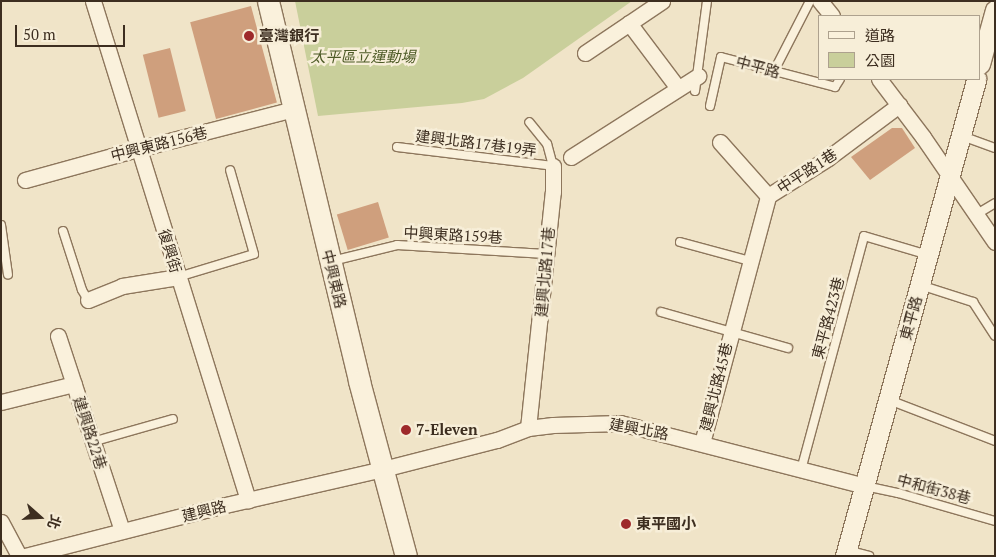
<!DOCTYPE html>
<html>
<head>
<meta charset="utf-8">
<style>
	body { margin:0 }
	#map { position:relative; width:996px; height:557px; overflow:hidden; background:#f0e4c8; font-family:"PT Serif","Noto Sans TC",serif }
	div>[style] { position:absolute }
	.green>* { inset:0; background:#c9cf9b }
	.building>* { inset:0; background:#cf9f7d; transform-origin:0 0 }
	.roads { filter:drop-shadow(1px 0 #8d765c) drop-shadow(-1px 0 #8d765c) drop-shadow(0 1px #8d765c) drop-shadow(0 -1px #8d765c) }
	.service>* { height:8px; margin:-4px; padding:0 4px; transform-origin:4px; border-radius:4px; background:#faf1dc }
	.minor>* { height:15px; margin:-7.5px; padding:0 7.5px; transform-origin:7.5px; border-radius:7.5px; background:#faf1dc }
	.tertiary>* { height:19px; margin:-9.5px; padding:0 9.5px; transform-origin:9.5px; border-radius:9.5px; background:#faf1dc }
	.secondary>* { height:21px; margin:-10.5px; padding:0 10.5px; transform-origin:10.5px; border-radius:10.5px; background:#faf1dc }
	.dots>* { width:14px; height:14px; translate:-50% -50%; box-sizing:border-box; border:2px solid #f7eed8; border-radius:50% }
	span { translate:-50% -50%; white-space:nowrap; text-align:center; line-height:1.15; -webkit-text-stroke:5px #f7eed8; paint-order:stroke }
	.poi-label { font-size:15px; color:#3d2e20; font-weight:700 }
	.left { translate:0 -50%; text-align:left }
	.park-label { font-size:15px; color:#4d5a26; font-style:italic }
	.street-label { font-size:15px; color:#3d2e20 }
	.frame { position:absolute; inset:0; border:2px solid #3d2e20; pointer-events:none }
	.legend { position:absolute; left:818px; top:15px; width:162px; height:65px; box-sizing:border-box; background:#f7eed8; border:1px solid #ada18e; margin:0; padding:6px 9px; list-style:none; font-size:15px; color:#3d2e20 }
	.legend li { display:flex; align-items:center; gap:10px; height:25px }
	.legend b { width:25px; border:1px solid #ada18e }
	.north { position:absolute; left:15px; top:492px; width:50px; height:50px; -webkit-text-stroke:4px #f7eed8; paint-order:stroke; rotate:109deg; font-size:14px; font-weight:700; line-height:20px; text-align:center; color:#3d2e20 }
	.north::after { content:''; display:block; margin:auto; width:18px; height:22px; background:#3d2e20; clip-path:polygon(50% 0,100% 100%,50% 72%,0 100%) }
	.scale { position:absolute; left:15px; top:25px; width:110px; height:22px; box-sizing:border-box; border:2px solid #3d2e20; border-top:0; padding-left:6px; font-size:15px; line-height:18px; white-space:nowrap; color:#3d2e20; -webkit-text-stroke:4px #f7eed8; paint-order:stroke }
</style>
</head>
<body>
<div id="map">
	<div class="green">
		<i style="clip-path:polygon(295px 1px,632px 1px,523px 78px,484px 99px,462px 103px,318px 116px)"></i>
	</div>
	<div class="building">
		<i style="left:251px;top:6px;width:100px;height:63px;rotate:75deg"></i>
		<i style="left:170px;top:48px;width:65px;height:28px;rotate:76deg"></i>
		<i style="clip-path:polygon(892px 128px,902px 128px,915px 148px,870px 180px,851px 157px)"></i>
		<i style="left:378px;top:202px;width:37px;height:43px;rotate:73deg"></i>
	</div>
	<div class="roads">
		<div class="service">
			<i style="left:774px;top:71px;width:79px;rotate:-62.8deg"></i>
			<i style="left:695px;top:91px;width:91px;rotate:-82.4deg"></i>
			<i style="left:710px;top:106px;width:50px;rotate:-77.3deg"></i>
			<i style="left:721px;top:57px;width:118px;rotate:14.7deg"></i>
			<i style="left:835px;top:87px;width:9px;rotate:-58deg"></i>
			<i style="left:962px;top:136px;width:35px;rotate:20deg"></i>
			<i style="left:397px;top:147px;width:157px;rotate:6.9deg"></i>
			<i style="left:553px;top:166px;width:23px;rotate:-105deg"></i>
			<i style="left:547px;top:144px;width:28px;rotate:-129deg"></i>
			<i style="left:977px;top:214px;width:21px;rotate:-31deg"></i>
			<i style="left:1px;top:225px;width:50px;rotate:82deg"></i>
			<i style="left:63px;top:231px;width:62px;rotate:72.1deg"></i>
			<i style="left:82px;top:290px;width:12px;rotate:59deg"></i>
			<i style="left:680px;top:242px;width:73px;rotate:15.2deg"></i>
			<i style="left:332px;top:261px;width:67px;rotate:-13.8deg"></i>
			<i style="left:397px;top:245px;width:149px;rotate:3.5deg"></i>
			<i style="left:178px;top:277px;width:79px;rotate:-16.8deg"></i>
			<i style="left:254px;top:254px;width:87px;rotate:-105.9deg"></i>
			<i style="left:920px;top:285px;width:56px;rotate:17.8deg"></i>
			<i style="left:973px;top:302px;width:40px;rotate:57.1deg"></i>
			<i style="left:661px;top:312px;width:132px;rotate:15.8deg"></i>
			<i style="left:889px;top:400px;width:114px;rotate:21.1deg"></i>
			<i style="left:92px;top:442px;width:84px;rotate:-15.9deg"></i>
			<i style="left:801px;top:470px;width:242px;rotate:-74.9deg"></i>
			<i style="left:864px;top:236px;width:67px;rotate:16.5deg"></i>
			<i style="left:865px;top:486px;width:34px;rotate:12deg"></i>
			<i style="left:898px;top:493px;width:101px;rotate:16.1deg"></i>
			<i style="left:847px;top:550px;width:23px;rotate:15deg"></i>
		</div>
		<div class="minor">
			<i style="left:93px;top:1px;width:523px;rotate:72.74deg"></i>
			<i style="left:820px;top:1px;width:19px;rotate:51deg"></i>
			<i style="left:629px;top:23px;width:81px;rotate:53deg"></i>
			<i style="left:585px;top:53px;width:93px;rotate:-34deg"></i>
			<i style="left:879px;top:79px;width:73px;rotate:52.8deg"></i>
			<i style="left:923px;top:137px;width:127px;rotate:55.6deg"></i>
			<i style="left:720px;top:142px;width:72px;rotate:48.4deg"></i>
			<i style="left:571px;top:157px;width:151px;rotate:-32.5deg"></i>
			<i style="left:25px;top:180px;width:109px;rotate:-15.4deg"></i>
			<i style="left:130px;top:151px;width:168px;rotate:-14.4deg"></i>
			<i style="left:88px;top:300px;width:37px;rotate:-22deg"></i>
			<i style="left:122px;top:286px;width:57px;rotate:-9.1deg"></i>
			<i style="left:58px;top:336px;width:205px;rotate:71.8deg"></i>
			<i style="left:1px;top:402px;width:75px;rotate:-13.9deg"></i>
			<i style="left:528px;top:428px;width:237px;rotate:-84deg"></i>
			<i style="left:553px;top:192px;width:26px;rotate:-90deg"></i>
			<i style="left:702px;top:443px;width:256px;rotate:-75deg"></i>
			<i style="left:768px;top:196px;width:71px;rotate:-32.3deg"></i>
			<i style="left:828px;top:158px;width:89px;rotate:-36.7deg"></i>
			<i style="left:1px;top:522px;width:38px;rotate:62deg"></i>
			<i style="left:25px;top:556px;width:202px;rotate:-14.3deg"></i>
			<i style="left:221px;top:506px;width:166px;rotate:-12.9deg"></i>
			<i style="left:383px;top:469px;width:118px;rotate:-14.3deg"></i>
			<i style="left:497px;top:440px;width:33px;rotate:-21deg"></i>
			<i style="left:528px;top:428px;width:25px;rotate:-7deg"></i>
			<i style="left:553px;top:425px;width:67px;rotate:-1.7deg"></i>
			<i style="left:620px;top:423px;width:253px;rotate:14.4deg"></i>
		</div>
		<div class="tertiary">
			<i style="left:980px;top:64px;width:56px;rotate:-74.5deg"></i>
			<i style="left:845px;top:556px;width:495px;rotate:-74.6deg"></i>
		</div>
		<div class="secondary">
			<i style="left:268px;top:1px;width:391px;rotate:76.5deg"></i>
			<i style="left:359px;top:381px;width:181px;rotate:75deg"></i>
		</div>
	</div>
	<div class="dots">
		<i style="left:249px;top:36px;background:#9e2a2b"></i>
		<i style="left:406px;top:430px;background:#9e2a2b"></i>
		<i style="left:626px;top:524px;background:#9e2a2b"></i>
	</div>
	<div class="poi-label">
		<span class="left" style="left:259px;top:36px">臺灣銀行</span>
		<span class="left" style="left:416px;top:430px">7-Eleven</span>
		<span class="left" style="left:636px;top:524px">東平國小</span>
	</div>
	<div class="park-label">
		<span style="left:363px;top:57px">太平區立運動場</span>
	</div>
	<div class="street-label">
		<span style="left:758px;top:67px;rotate:15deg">中平路</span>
		<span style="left:476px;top:143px;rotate:7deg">建興北路17巷19弄</span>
		<span style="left:159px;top:144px;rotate:-14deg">中興東路156巷</span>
		<span style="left:807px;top:171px;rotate:-33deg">中平路1巷</span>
		<span style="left:453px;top:235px;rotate:3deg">中興東路159巷</span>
		<span style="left:170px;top:251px;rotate:73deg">復興街</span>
		<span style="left:545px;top:272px;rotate:-85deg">建興北路17巷</span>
		<span style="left:334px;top:279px;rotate:76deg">中興東路</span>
		<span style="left:828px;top:318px;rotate:-75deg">東平路423巷</span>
		<span style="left:911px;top:318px;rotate:-75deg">東平路</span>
		<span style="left:716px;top:387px;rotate:-76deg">建興北路45巷</span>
		<span style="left:639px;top:429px;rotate:10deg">建興北路</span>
		<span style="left:90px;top:433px;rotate:72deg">建興路22巷</span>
		<span style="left:934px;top:489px;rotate:15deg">中和街38巷</span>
		<span style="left:204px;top:511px;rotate:-14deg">建興路</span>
	</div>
	<div class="frame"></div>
	<ul class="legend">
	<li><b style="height:6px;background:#faf1dc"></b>道路</li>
	<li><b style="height:14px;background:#c9cf9b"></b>公園</li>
	</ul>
	<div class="north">北</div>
	<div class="scale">50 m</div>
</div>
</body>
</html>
